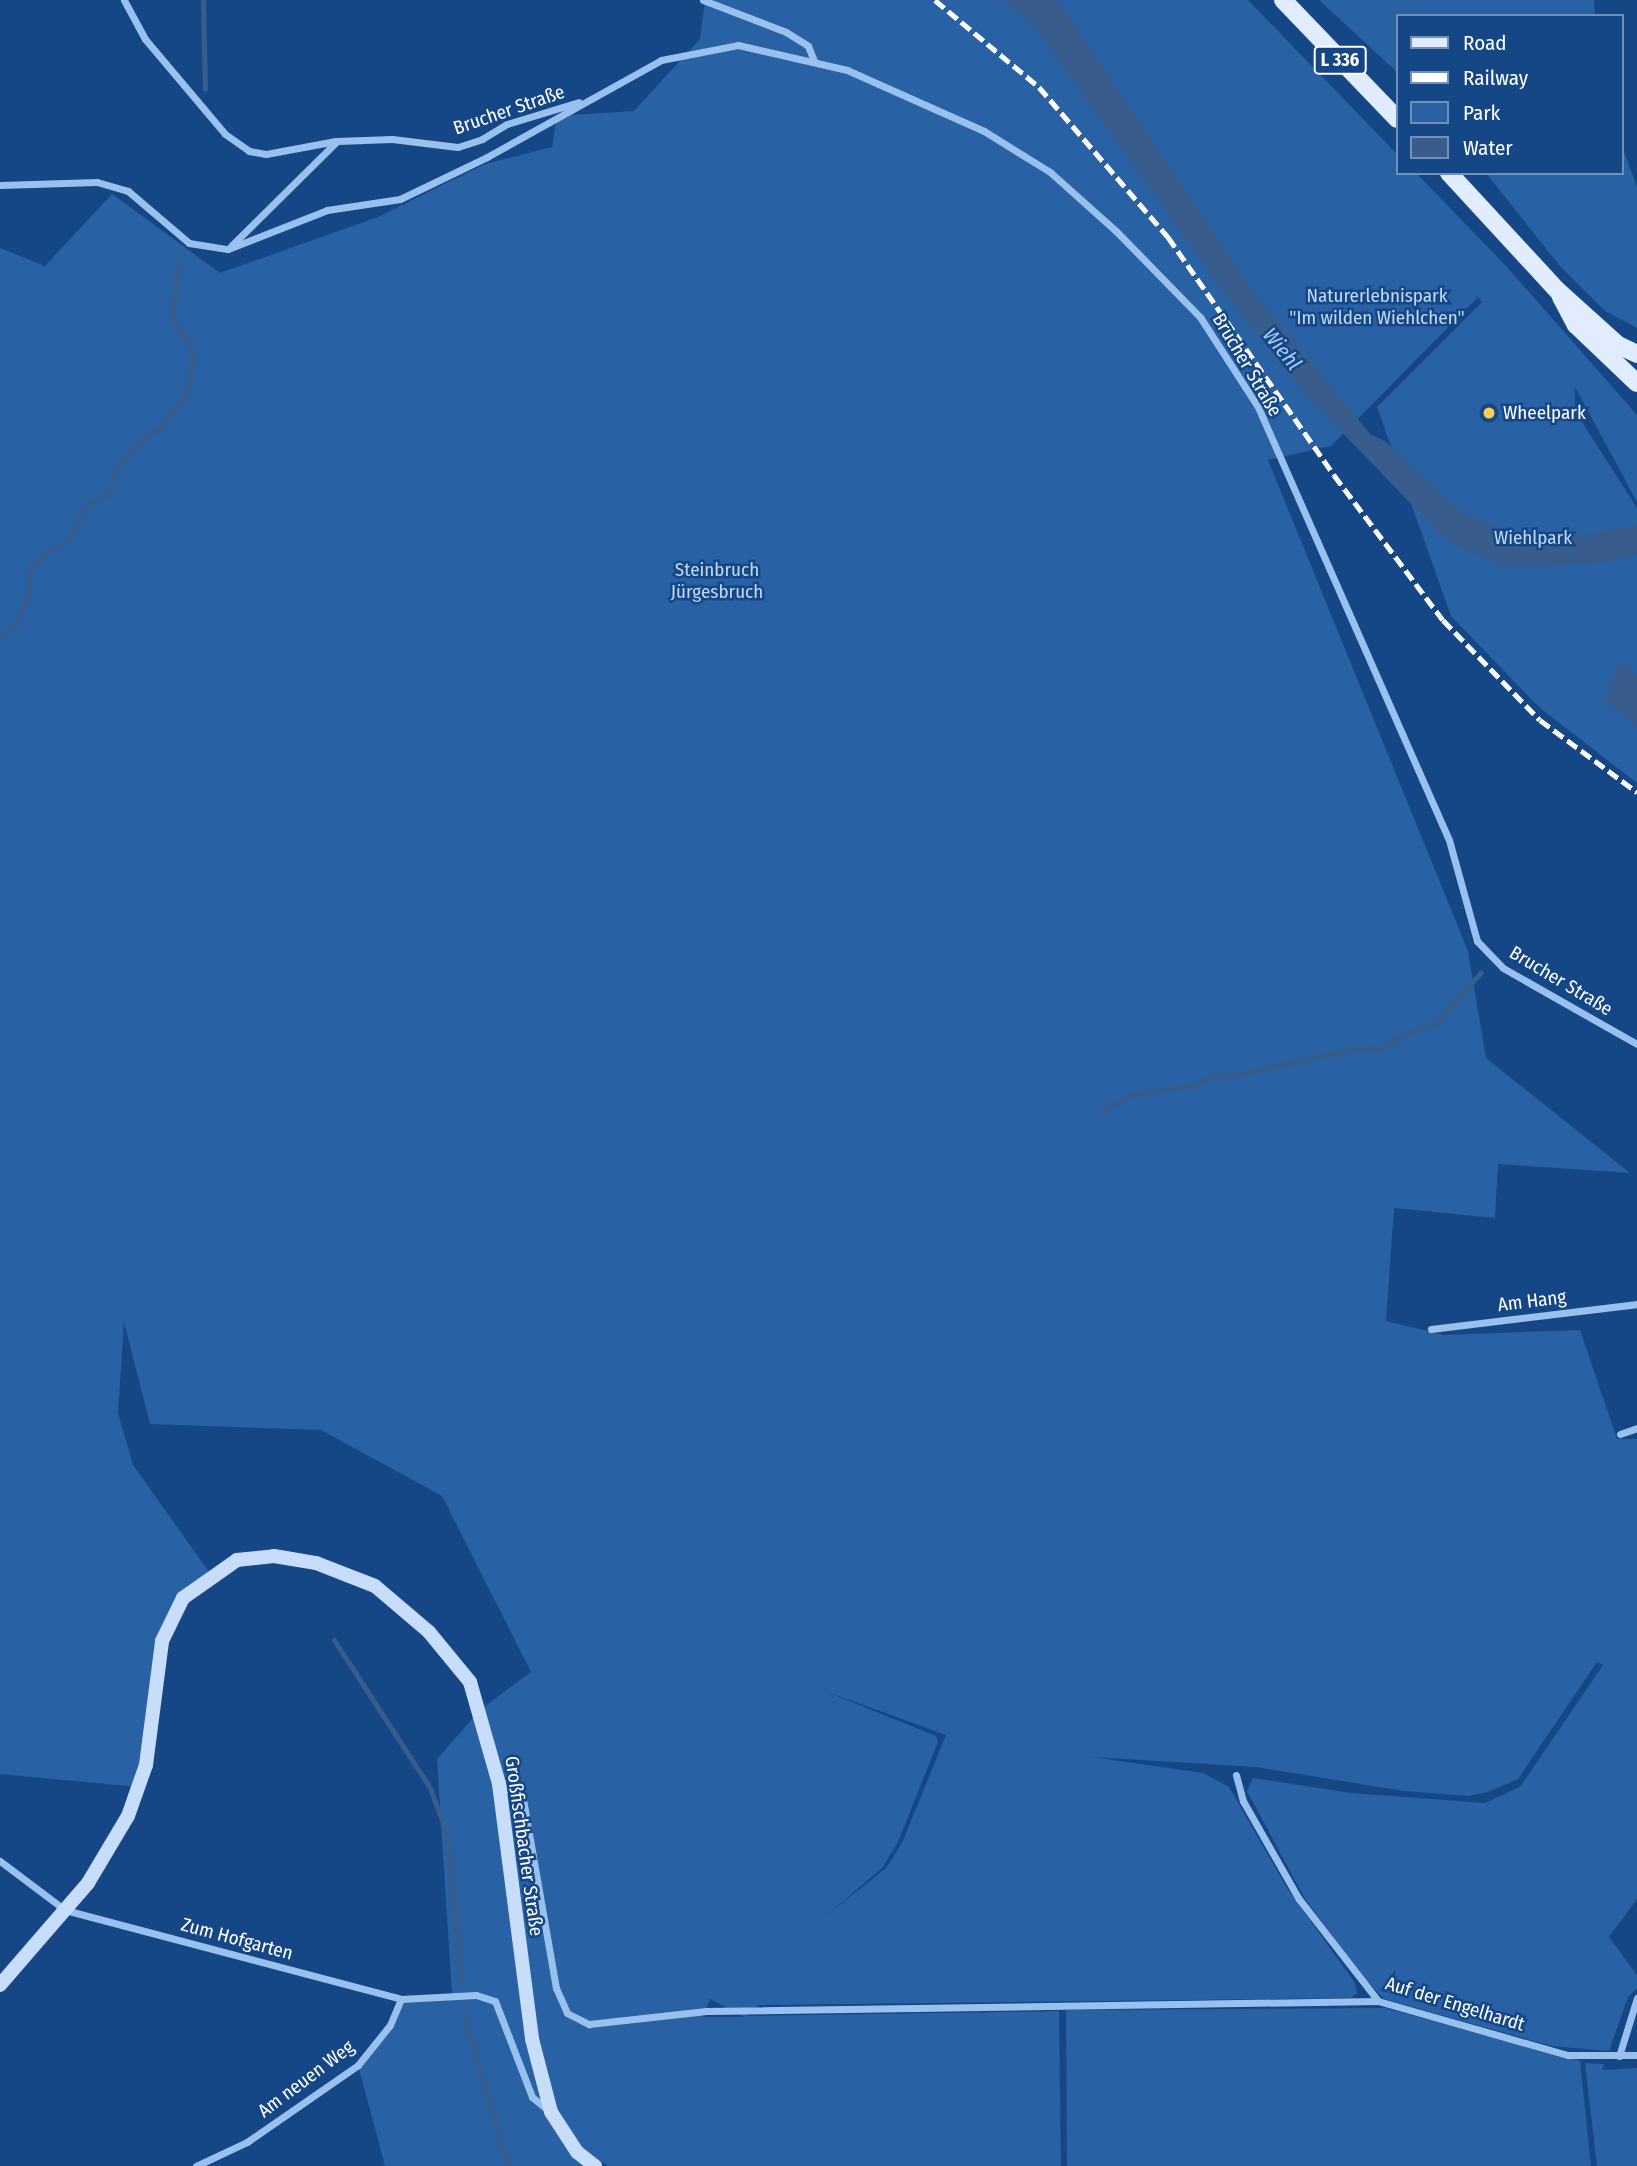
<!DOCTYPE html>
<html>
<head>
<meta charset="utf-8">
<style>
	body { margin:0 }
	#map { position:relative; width:1637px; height:2166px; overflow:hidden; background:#154786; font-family:"Fira Sans Condensed",sans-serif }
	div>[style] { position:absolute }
	.green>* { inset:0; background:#2861a4 }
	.water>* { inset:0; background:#385d8c }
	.stream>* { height:5px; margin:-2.5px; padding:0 2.5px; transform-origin:2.5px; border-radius:2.5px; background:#385d8c }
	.street>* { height:7px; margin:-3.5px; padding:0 3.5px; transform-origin:3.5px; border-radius:3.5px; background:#9ac1ee }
	.secondary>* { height:14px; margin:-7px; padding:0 7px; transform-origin:7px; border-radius:7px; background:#c7ddfa }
	.primary>* { height:18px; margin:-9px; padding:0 9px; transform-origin:9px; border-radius:9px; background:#e1edff }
	.rail>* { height:5px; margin-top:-2.5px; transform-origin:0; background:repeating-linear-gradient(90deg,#fff 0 12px,transparent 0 17px) }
	.dots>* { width:19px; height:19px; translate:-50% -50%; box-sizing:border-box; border:4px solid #154786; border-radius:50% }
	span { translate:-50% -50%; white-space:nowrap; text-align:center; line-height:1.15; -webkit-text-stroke:5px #154786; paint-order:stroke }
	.shield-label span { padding:2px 5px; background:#154786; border:2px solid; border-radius:5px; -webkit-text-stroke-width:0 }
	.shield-label { font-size:18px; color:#fff; font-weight:700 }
	.street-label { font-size:19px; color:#fff }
	.park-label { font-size:19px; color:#c0dbfa }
	.poi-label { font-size:19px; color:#fff }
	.left { translate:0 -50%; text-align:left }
	.water-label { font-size:21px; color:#a6cbf6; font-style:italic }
	.legend { position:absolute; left:1396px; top:14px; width:228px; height:161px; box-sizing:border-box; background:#154786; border:2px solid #7391b6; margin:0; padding:9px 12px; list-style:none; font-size:21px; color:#fff }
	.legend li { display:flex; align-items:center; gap:14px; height:35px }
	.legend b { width:35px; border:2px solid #7391b6 }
</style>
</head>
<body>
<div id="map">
	<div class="green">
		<i style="clip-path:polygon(evenodd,705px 0,1248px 0,1397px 154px,1397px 173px,1416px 173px,1507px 267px,1637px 415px,1637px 502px,1575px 387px,1575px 411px,1637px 508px,1637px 783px,1540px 708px,1451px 616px,1377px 407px,1482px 302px,1478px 297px,1331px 446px,1268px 460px,1468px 951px,1486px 1058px,1630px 1173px,1498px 1164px,1495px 1218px,1394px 1208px,1386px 1321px,1444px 1335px,1580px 1330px,1617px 1439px,1637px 1439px,1637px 1899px,1609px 1937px,1637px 1975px,1637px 1988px,1628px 1997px,1609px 2051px,1552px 2046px,1384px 1999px,1359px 1973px,1304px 1897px,1247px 1791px,1253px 1778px,1351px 1793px,1485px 1803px,1520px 1787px,1603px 1665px,1597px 1662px,1518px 1779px,1488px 1792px,1468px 1796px,1404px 1791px,1256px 1767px,1092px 1757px,1203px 1773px,1229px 1787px,1287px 1888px,1355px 1983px,1357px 1993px,1351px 1998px,759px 2005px,747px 2016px,1059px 2011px,1061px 2166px,608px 2166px,603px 2162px,601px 2166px,385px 2166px,358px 2065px,390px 2025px,401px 1999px,452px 1994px,437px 1759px,481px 1709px,531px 1672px,442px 1496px,321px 1430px,150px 1424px,124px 1322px,118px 1413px,133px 1465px,212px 1576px,183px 1598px,162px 1641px,138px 1787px,0 1774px,0 248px,45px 266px,112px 194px,220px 273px,378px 217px,485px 164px,552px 147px,557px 116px,634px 111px,700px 39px,705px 0,822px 1690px,946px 1735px,902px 1843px,886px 1868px,826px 1916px,883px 1867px,898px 1842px,938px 1742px,936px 1736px,822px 1690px,705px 0,710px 1999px,744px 2017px,703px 2017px,710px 1999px)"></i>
		<i style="clip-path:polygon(1319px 0,1594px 0,1595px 16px,1397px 16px,1397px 72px)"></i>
		<i style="clip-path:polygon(1621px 143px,1637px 187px,1637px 328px,1605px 311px,1559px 265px,1486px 173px,1621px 173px)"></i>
		<i style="clip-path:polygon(1385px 2008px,1580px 2061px,1591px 2166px,1067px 2166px,1066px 2010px)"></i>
		<i style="clip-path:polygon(1585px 2063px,1604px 2064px,1602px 2070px,1637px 2068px,1637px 2166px,1597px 2166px)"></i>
	</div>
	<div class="water">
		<i style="clip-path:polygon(1002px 0,1056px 0,1062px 6px,1251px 288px,1370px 434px,1386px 442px,1460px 511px,1515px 536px,1584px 535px,1637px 525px,1637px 555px,1599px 563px,1503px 567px,1447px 541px,1303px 392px,1224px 293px,1032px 23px)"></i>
		<i style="clip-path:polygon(1619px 662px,1637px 675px,1637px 727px,1604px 701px)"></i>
	</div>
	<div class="stream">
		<i style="left:203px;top:0;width:89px;rotate:88.7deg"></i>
		<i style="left:0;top:638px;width:21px;rotate:-39deg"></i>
		<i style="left:16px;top:625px;width:31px;rotate:-68deg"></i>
		<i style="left:28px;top:596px;width:24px;rotate:-85deg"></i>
		<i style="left:30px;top:572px;width:25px;rotate:-50deg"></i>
		<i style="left:46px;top:553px;width:29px;rotate:-31deg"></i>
		<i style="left:71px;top:538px;width:38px;rotate:-65deg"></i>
		<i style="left:87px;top:504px;width:23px;rotate:-23deg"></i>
		<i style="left:108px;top:495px;width:31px;rotate:-71deg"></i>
		<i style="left:118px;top:466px;width:36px;rotate:-48deg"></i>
		<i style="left:142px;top:439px;width:21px;rotate:-29deg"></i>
		<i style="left:160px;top:429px;width:44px;rotate:-53.4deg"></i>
		<i style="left:186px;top:394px;width:40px;rotate:-78deg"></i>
		<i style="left:194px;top:355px;width:45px;rotate:-119.4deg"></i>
		<i style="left:172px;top:316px;width:55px;rotate:-82.7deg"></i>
		<i style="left:1102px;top:1112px;width:34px;rotate:-30deg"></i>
		<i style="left:1131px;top:1095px;width:65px;rotate:-8.9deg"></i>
		<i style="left:1195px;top:1085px;width:17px;rotate:-31deg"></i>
		<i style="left:1210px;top:1076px;width:21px"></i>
		<i style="left:1231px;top:1076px;width:125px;rotate:-12.5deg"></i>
		<i style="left:1353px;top:1049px;width:31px;rotate:-2deg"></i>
		<i style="left:1384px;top:1048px;width:24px;rotate:-36deg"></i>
		<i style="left:1403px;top:1034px;width:36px;rotate:-18deg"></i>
		<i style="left:1437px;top:1023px;width:67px;rotate:-49.2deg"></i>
		<i style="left:334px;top:1640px;width:176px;rotate:57deg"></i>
		<i style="left:430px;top:1788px;width:49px;rotate:69.7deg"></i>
		<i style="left:447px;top:1834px;width:151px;rotate:84.3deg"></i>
		<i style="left:463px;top:2012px;width:160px;rotate:73.7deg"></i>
	</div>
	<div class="street">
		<i style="left:124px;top:0;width:44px;rotate:61.7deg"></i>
		<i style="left:145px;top:39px;width:124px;rotate:49.9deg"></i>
		<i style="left:225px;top:134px;width:29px;rotate:35deg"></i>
		<i style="left:249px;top:151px;width:17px;rotate:10deg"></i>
		<i style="left:266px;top:154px;width:71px;rotate:-10.5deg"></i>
		<i style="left:703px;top:0;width:89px;rotate:21.1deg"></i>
		<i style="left:786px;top:32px;width:26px;rotate:32deg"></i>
		<i style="left:808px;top:46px;width:16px;rotate:68deg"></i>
		<i style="left:0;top:185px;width:97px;rotate:-1.8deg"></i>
		<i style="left:97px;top:182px;width:32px;rotate:16deg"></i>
		<i style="left:128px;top:191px;width:80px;rotate:40.4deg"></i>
		<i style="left:189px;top:243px;width:39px;rotate:9deg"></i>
		<i style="left:228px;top:249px;width:106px;rotate:-21.5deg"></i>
		<i style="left:327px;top:210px;width:74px;rotate:-8.6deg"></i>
		<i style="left:400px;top:199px;width:97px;rotate:-25.8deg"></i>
		<i style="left:487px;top:157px;width:199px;rotate:-29.1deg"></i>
		<i style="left:661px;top:60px;width:78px;rotate:-11deg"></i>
		<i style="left:738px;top:45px;width:112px;rotate:12.9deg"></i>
		<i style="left:847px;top:70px;width:150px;rotate:24deg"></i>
		<i style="left:984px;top:131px;width:78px;rotate:31.8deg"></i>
		<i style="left:1050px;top:172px;width:89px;rotate:41.8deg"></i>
		<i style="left:1116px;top:231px;width:120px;rotate:45.7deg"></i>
		<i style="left:1200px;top:317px;width:107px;rotate:57.2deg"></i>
		<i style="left:1258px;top:407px;width:473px;rotate:66.2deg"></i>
		<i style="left:1449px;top:840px;width:105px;rotate:74.5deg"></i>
		<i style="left:1477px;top:941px;width:37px;rotate:46deg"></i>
		<i style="left:1503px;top:968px;width:154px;rotate:29.6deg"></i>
		<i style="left:231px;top:246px;width:149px;rotate:-44.7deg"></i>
		<i style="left:337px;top:141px;width:55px;rotate:-2.1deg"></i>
		<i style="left:392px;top:139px;width:66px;rotate:6.9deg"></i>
		<i style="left:458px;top:147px;width:25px;rotate:-18deg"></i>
		<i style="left:482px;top:139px;width:29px;rotate:-31deg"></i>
		<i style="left:507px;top:124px;width:75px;rotate:-17deg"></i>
		<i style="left:1431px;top:1329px;width:208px;rotate:-6.9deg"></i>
		<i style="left:1620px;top:1434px;width:18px;rotate:-19deg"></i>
		<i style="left:1236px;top:1775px;width:27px;rotate:75deg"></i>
		<i style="left:1243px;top:1801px;width:113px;rotate:60.3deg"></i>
		<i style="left:1299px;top:1899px;width:129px;rotate:52.2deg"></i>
		<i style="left:1378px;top:2001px;width:198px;rotate:15.9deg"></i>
		<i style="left:1568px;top:2055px;width:69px"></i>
		<i style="left:501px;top:1785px;width:26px;rotate:32deg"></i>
		<i style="left:523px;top:1799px;width:192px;rotate:80.1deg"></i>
		<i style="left:556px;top:1988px;width:27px;rotate:66deg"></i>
		<i style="left:567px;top:2013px;width:25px;rotate:27deg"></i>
		<i style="left:589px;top:2024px;width:118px;rotate:-6.3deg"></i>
		<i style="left:706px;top:2011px;width:672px;rotate:-0.85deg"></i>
		<i style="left:0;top:1861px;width:81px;rotate:37deg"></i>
		<i style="left:65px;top:1910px;width:348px;rotate:14.8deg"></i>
		<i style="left:1619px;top:2056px;width:61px;rotate:-72.8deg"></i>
		<i style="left:196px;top:2166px;width:56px;rotate:-25.2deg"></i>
		<i style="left:247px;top:2142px;width:135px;rotate:-34.7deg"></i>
		<i style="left:358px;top:2065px;width:51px;rotate:-51.3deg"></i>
		<i style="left:390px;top:2025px;width:28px;rotate:-67deg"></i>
		<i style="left:401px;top:1999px;width:75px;rotate:-3.1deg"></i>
		<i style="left:476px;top:1995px;width:20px;rotate:18deg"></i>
		<i style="left:495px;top:2001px;width:103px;rotate:68.9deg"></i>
		<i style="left:532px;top:2097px;width:21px;rotate:39deg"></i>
	</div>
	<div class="secondary">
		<i style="left:0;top:1985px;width:135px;rotate:-49.2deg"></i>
		<i style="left:88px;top:1883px;width:78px;rotate:-59.2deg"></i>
		<i style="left:128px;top:1816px;width:54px;rotate:-70.6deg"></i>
		<i style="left:146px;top:1765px;width:125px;rotate:-82.6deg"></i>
		<i style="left:162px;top:1641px;width:48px;rotate:-64deg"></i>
		<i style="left:183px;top:1598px;width:66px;rotate:-35.1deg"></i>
		<i style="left:237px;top:1560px;width:37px;rotate:-6deg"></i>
		<i style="left:274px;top:1556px;width:43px;rotate:9.5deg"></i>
		<i style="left:316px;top:1563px;width:63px;rotate:21.3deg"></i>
		<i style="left:375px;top:1586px;width:71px;rotate:40.4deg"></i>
		<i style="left:429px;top:1632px;width:65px;rotate:50.6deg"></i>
		<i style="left:470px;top:1682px;width:106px;rotate:74.1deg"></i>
		<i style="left:499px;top:1784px;width:257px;rotate:82.6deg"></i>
		<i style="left:532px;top:2039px;width:75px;rotate:75.4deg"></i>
		<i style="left:551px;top:2112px;width:48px;rotate:57deg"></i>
		<i style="left:577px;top:2152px;width:23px;rotate:38deg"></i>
	</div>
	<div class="primary">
		<i style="left:1283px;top:0;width:165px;rotate:46.2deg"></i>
		<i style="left:1449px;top:173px;width:161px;rotate:47.3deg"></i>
		<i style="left:1558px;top:291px;width:81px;rotate:42deg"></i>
		<i style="left:1618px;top:345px;width:21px;rotate:25deg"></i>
		<i style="left:1561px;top:297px;width:32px;rotate:62deg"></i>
		<i style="left:1576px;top:325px;width:84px;rotate:43.6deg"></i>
	</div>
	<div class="rail">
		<i style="left:935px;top:0;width:136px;rotate:39.9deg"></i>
		<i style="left:1039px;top:87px;width:198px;rotate:49.3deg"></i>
		<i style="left:1168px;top:237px;width:290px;rotate:55.1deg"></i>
		<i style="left:1334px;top:475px;width:181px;rotate:53.1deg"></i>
		<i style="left:1443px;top:620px;width:139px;rotate:45.9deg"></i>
		<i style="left:1540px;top:720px;width:121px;rotate:36.6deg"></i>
	</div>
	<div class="dots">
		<i style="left:1489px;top:413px;background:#ffcd57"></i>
	</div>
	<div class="shield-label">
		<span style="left:1340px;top:60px">L 336</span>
	</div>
	<div class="street-label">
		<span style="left:509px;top:110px;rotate:-19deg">Brucher Straße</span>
		<span style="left:1247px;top:365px;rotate:59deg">Brucher Straße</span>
		<span style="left:1561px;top:981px;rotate:31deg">Brucher Straße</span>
		<span style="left:1532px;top:1301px;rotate:-7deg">Am Hang</span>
		<span style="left:524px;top:1846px;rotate:82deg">Großfischbacher Straße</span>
		<span style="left:237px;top:1939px;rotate:15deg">Zum Hofgarten</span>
		<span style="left:1455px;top:2004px;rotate:17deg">Auf der Engelhardt</span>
		<span style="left:306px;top:2079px;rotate:-37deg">Am neuen Weg</span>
	</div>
	<div class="park-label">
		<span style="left:1377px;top:307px">Naturerlebnispark<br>"Im wilden Wiehlchen"</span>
		<span style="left:1533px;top:538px">Wiehlpark</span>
		<span style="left:717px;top:581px">Steinbruch<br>Jürgesbruch</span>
	</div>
	<div class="poi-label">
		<span class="left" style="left:1503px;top:413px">Wheelpark</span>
	</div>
	<div class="water-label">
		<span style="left:1282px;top:349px;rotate:51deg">Wiehl</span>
	</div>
	<ul class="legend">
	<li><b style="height:9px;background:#e1edff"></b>Road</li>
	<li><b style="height:9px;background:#fff"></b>Railway</li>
	<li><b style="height:19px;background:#2861a4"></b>Park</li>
	<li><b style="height:19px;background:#385d8c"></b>Water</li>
	</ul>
</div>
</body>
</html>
